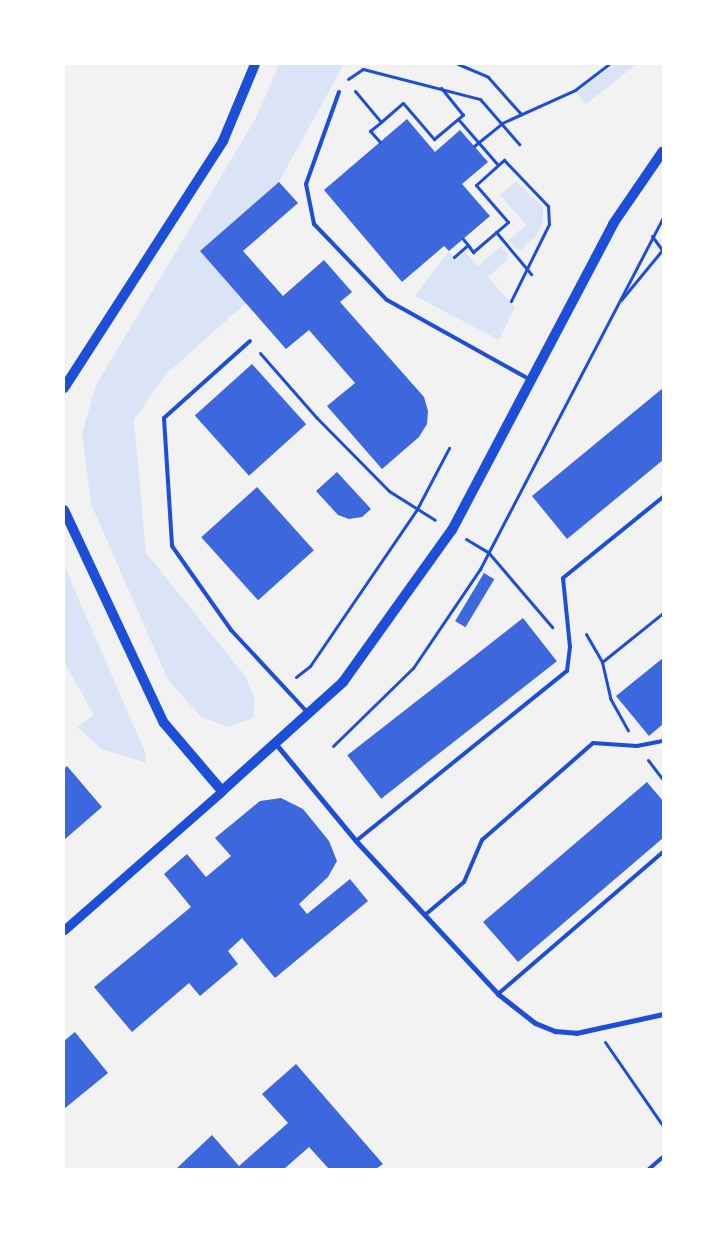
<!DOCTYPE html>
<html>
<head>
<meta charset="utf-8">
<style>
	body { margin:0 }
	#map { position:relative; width:727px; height:1233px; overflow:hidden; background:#f2f2f2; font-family:Inter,sans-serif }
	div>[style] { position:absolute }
	.green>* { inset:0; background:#dbe4f7 }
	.building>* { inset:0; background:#3d67dc; transform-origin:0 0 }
	.path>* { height:3px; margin:-1.5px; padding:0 1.5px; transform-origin:1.5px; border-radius:1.5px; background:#1d4ed8 }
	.service>* { height:4px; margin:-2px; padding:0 2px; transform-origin:2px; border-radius:2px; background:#1d4ed8 }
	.minor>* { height:5px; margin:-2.5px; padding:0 2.5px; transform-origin:2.5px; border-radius:2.5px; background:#1d4ed8 }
	.tertiary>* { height:9px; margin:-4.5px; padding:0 4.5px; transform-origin:4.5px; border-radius:4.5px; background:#1d4ed8 }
	.secondary>* { height:10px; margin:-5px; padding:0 5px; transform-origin:5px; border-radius:5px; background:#1d4ed8 }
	span { translate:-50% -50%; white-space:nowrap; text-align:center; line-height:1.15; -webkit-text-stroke:5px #fff; paint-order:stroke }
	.frame { position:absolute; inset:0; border:65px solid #fff; pointer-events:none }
</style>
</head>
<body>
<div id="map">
	<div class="green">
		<i style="clip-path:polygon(279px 64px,344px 64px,279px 182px,200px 251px,246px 303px,166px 374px,134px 420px,146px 553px,246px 677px,255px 700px,253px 718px,228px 727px,201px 717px,168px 680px,91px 504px,82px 434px,96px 385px,257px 116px)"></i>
		<i style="clip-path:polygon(614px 64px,637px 64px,586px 104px,577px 93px)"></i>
		<i style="clip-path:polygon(516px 181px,543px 207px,543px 222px,537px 235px,521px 250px,515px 248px,508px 240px,526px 225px,500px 195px)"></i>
		<i style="clip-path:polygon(501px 246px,508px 254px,507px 260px,488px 277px,515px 307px,499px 340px,415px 296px,449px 251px,456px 260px,465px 252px,478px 266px)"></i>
		<i style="clip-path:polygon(64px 565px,145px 752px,146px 763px,102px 749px,77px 727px,94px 715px,64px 662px)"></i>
	</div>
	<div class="building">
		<i style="clip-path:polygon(407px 119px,435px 152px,460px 130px,488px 162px,462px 184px,490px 216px,449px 251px,444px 246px,402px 282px,324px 190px)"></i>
		<i style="clip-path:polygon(279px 182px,298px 203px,243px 251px,283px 296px,324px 260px,352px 292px,340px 302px,424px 397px,428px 411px,427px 424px,419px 437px,382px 469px,327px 406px,355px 383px,309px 330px,286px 349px,200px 251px)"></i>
		<i style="left:252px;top:364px;width:81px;height:77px;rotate:48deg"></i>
		<i style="clip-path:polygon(663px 388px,663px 460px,567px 539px,532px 496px)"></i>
		<i style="clip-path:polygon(337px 472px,371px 509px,362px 517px,349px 519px,338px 515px,316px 491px)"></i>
		<i style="left:257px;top:487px;width:85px;height:75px;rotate:48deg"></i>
		<i style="left:484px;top:573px;width:12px;height:56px;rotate:31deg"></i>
		<i style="left:523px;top:618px;width:55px;height:223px;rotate:52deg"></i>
		<i style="clip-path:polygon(663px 658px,663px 724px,649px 736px,616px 696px)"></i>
		<i style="clip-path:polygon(67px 766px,102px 807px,64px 840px,64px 769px)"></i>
		<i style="clip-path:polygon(647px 782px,663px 801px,663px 838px,518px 962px,483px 922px)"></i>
		<i style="clip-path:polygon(281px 798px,303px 809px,329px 841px,337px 861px,328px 877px,299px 904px,307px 914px,350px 879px,368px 901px,275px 978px,242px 938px,228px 951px,238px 964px,200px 996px,189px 983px,132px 1032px,94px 987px,191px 907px,164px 874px,187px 854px,206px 877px,231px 856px,215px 838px,260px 801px)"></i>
		<i style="clip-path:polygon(75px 1032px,108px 1073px,64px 1109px,64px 1041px)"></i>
		<i style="clip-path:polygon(296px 1064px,383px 1164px,376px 1169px,329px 1169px,309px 1147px,284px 1169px,176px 1169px,212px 1135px,239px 1166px,288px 1123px,262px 1094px)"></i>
	</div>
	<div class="path">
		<i style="left:458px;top:64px;width:33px;rotate:23deg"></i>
		<i style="left:488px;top:77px;width:50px;rotate:48.3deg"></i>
		<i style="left:348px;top:79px;width:18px;rotate:-34deg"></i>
		<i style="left:363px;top:69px;width:121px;rotate:14.4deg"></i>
		<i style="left:480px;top:99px;width:60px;rotate:49.1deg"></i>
		<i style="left:355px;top:91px;width:40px;rotate:50deg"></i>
		<i style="left:381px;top:122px;width:29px;rotate:-41deg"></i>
		<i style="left:403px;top:103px;width:48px;rotate:49.3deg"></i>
		<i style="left:434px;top:139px;width:38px;rotate:-40deg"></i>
		<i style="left:463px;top:115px;width:35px;rotate:-129deg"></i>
		<i style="left:458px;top:119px;width:61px;rotate:49deg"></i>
		<i style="left:380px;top:142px;width:15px;rotate:-132deg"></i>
		<i style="left:370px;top:131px;width:14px;rotate:-39deg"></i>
		<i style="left:474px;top:146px;width:36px;rotate:-39deg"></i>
		<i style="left:502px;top:123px;width:80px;rotate:-24.3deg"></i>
		<i style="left:575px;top:90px;width:43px;rotate:-37.4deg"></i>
		<i style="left:496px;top:232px;width:55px;rotate:50.2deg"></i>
		<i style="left:652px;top:236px;width:17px;rotate:54deg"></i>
		<i style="left:463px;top:239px;width:8px;rotate:50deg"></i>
		<i style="left:454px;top:257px;width:18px;rotate:-41deg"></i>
		<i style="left:468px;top:245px;width:9px;rotate:54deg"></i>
		<i style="left:473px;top:252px;width:46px;rotate:-40.6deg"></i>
		<i style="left:508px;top:222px;width:49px;rotate:-130.9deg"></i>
		<i style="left:476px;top:185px;width:38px;rotate:-42deg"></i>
		<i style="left:504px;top:160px;width:64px;rotate:46.3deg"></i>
		<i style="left:548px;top:206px;width:18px;rotate:87deg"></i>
		<i style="left:549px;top:224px;width:86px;rotate:116.3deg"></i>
		<i style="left:621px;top:300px;width:66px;rotate:-50.5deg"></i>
		<i style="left:260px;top:353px;width:85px;rotate:48.8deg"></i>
		<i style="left:316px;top:417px;width:104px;rotate:45.4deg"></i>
		<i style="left:389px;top:491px;width:54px;rotate:32.2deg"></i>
		<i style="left:466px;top:539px;width:26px;rotate:31deg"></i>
		<i style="left:488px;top:552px;width:99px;rotate:49.5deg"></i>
		<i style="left:586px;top:634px;width:32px;rotate:60deg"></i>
		<i style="left:602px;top:662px;width:37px;rotate:77deg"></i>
		<i style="left:610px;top:698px;width:37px;rotate:61deg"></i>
		<i style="left:602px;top:662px;width:78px;rotate:-38.8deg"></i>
		<i style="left:296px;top:677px;width:18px;rotate:-38deg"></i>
		<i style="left:310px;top:666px;width:190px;rotate:-55.7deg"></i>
		<i style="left:417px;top:509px;width:69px;rotate:-62.3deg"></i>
		<i style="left:333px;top:746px;width:112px;rotate:-44.3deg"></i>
		<i style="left:413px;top:668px;width:120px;rotate:-55.9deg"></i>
		<i style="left:480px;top:569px;width:397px;rotate:-62.5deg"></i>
		<i style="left:648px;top:760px;width:25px;rotate:53deg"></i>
		<i style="left:605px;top:1042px;width:102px;rotate:55.4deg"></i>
	</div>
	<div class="service">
		<i style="left:339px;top:92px;width:98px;rotate:109.7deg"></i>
		<i style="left:306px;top:184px;width:41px;rotate:78.7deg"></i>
		<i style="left:314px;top:224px;width:105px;rotate:46.2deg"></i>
		<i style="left:387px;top:300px;width:165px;rotate:29.1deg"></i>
		<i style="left:250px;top:341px;width:115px;rotate:138.2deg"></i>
		<i style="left:164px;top:418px;width:128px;rotate:86.4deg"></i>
		<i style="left:172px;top:546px;width:103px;rotate:54.9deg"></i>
		<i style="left:231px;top:630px;width:113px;rotate:47.1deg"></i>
		<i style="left:356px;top:841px;width:271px;rotate:-38.9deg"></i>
		<i style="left:567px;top:671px;width:24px;rotate:-83deg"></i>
		<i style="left:570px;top:647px;width:69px;rotate:-95.8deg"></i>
		<i style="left:563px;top:578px;width:129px;rotate:-39deg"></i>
		<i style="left:425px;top:915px;width:51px;rotate:-40.2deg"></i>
		<i style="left:464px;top:882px;width:46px;rotate:-66.8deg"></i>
		<i style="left:482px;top:840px;width:147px;rotate:-41.1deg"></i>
		<i style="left:593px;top:743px;width:44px;rotate:3.9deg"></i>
		<i style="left:637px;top:746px;width:26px;rotate:-11deg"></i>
		<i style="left:498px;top:994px;width:218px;rotate:-40.7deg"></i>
		<i style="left:649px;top:1169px;width:18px;rotate:-41deg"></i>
	</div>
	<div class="minor">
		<i style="left:275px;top:743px;width:127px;rotate:50.4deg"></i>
		<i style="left:356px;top:841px;width:209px;rotate:47.1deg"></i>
		<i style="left:498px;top:994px;width:47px;rotate:38.1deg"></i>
		<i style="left:535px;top:1023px;width:22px;rotate:22deg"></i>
		<i style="left:555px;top:1031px;width:21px;rotate:5deg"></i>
		<i style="left:576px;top:1033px;width:89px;rotate:-12.3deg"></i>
	</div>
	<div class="tertiary">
		<i style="left:64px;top:930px;width:210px;rotate:-41.3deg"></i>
	</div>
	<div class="secondary">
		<i style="left:64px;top:388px;width:294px;rotate:-57.2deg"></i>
		<i style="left:223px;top:141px;width:83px;rotate:-67.4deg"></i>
		<i style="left:64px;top:510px;width:235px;rotate:64.9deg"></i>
		<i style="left:164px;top:723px;width:89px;rotate:49.5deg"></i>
		<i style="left:222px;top:791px;width:163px;rotate:-42deg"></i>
		<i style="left:343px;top:682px;width:187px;rotate:-54.4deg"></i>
		<i style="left:452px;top:530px;width:346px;rotate:-62.2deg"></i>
		<i style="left:613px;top:224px;width:88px;rotate:-55.6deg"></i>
	</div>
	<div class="frame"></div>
</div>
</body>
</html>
